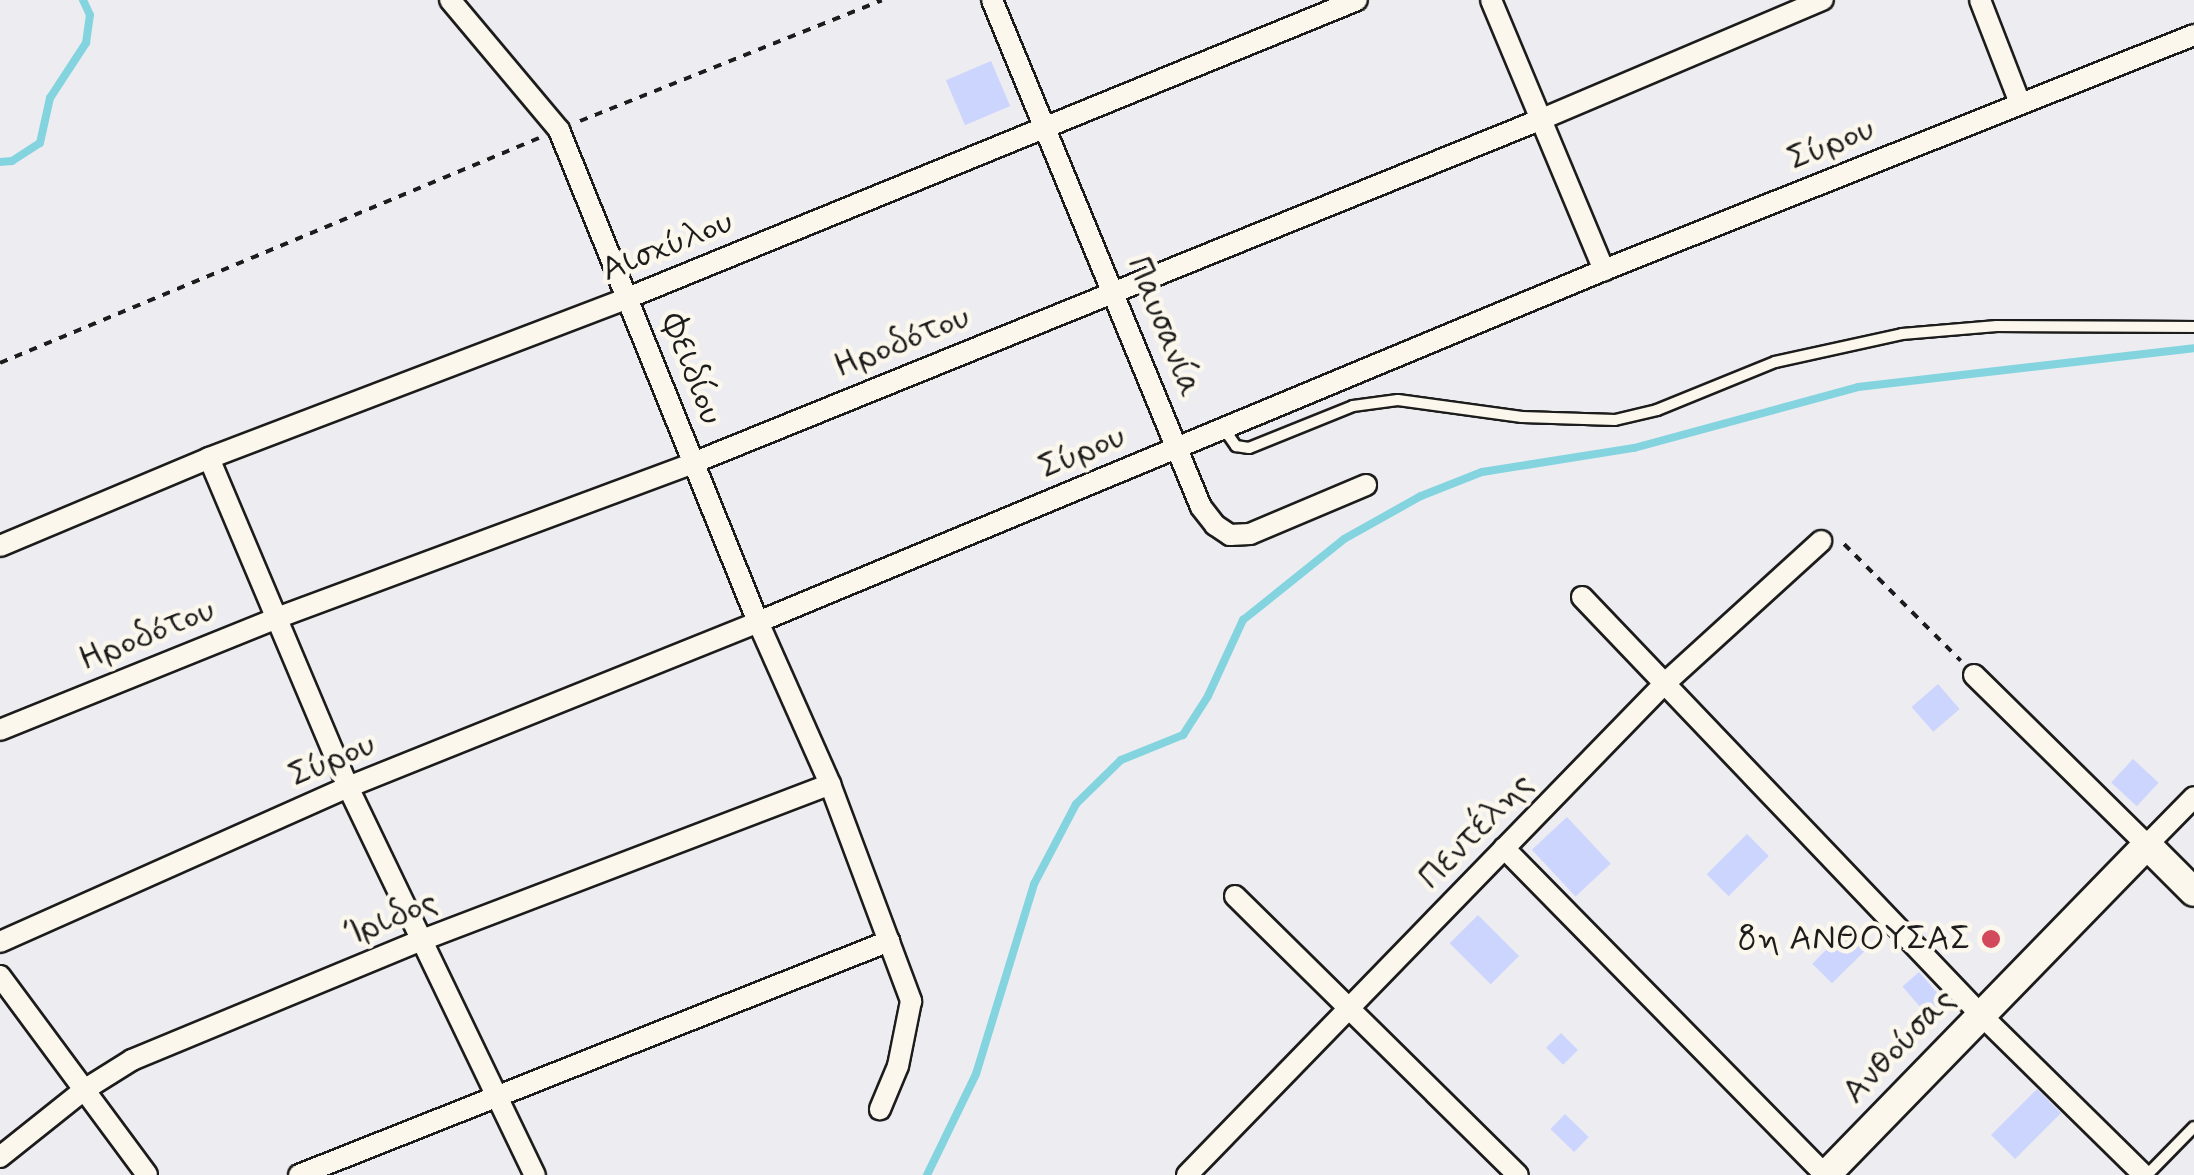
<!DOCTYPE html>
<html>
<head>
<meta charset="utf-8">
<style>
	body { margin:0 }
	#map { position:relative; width:2194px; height:1175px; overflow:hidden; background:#ededf1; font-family:Mynerve,sans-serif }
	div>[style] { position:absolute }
	.stream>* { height:8px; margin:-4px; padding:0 4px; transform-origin:4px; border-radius:4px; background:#84d4e0 }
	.building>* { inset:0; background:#ccd5fd; transform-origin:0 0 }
	.path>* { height:4px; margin-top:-2px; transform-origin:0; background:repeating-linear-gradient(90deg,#1c1c1c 0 8px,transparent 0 16px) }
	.roads { filter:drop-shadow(2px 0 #1c1c1c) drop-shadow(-2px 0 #1c1c1c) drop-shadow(0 2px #1c1c1c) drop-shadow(0 -2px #1c1c1c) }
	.lane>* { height:10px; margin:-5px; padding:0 5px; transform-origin:5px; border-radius:5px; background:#fbf7ec }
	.street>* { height:20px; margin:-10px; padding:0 10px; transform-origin:10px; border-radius:10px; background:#fbf7ec }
	.secondary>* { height:28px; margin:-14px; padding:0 14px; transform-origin:14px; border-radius:14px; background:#fbf7ec }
	.dots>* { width:28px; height:28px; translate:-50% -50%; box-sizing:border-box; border:5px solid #fbf7ec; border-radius:50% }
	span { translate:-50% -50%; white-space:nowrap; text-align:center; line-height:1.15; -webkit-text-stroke:9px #fbf7ec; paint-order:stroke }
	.street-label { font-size:35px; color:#1c1c1c }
	.poi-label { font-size:35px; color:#1c1c1c }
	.right { translate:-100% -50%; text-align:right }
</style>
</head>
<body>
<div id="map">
	<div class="stream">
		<i style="left:0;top:162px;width:12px;rotate:-5deg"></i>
		<i style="left:12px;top:161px;width:33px;rotate:-33deg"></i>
		<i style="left:40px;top:143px;width:46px;rotate:-77.5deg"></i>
		<i style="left:50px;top:98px;width:66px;rotate:-56.8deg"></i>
		<i style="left:86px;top:43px;width:28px;rotate:-82deg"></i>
		<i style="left:90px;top:15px;width:17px;rotate:-115deg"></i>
		<i style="left:927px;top:1175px;width:112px;rotate:-64.1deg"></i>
		<i style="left:976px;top:1074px;width:199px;rotate:-73deg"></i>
		<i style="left:1034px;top:884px;width:90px;rotate:-62.3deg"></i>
		<i style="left:1076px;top:804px;width:63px;rotate:-44.4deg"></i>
		<i style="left:1121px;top:760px;width:67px;rotate:-22deg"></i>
		<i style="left:1183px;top:735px;width:46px;rotate:-57.3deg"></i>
		<i style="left:1208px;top:696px;width:84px;rotate:-65.3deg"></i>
		<i style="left:1243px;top:620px;width:129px;rotate:-38.7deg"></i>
		<i style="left:1344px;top:539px;width:88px;rotate:-29.2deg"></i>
		<i style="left:1421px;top:496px;width:66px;rotate:-21.5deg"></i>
		<i style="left:1482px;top:472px;width:154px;rotate:-9deg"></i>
		<i style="left:1634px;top:448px;width:232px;rotate:-15.2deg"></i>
		<i style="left:1858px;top:387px;width:338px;rotate:-6.6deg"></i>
	</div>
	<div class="building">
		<i style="left:991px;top:61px;width:49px;height:49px;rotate:67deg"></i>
		<i style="left:1938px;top:684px;width:33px;height:35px;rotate:49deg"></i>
		<i style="left:2133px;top:759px;width:35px;height:32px;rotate:43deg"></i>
		<i style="left:1567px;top:817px;width:64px;height:48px;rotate:47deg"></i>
		<i style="left:1747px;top:834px;width:31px;height:57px;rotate:45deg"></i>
		<i style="left:1478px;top:915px;width:58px;height:40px;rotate:45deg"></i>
		<i style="left:1849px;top:927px;width:28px;height:52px;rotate:45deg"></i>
		<i style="left:1919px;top:972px;width:45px;height:22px;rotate:49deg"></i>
		<i style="left:1561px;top:1033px;width:24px;height:21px;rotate:45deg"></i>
		<i style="left:2037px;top:1089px;width:34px;height:65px;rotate:45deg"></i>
		<i style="left:1565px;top:1114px;width:33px;height:21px;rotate:44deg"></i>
	</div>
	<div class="path">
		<i style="left:580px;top:121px;width:325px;rotate:-21.8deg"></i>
		<i style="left:0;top:363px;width:584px;rotate:-22.66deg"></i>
		<i style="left:1844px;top:544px;width:165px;rotate:45deg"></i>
	</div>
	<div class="roads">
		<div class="lane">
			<i style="left:1224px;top:429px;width:21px;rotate:55deg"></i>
			<i style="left:1236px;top:446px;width:13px;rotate:9deg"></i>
			<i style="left:1249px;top:448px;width:112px;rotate:-22deg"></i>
			<i style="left:1353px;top:406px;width:45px;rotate:-7.6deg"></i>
			<i style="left:1398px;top:400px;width:125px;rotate:7.8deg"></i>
			<i style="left:1522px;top:417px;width:93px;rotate:1.8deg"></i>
			<i style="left:1615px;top:420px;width:43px;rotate:-13.4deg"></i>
			<i style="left:1657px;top:410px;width:127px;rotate:-22.1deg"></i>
			<i style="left:1775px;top:362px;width:130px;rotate:-12.4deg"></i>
			<i style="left:1902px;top:334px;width:95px;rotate:-4.8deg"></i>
			<i style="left:1997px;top:326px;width:197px;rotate:0.3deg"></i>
			<i style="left:2147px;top:1175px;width:67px;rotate:-45.6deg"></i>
		</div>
		<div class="street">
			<i style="left:450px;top:0;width:170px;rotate:50deg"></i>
			<i style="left:559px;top:130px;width:531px;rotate:67.98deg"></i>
			<i style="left:758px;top:622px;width:177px;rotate:66deg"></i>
			<i style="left:830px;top:784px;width:232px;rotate:69.5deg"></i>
			<i style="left:911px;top:1001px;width:66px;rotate:101.3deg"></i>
			<i style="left:898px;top:1066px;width:47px;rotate:112.7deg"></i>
			<i style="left:992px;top:0;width:548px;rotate:67.6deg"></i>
			<i style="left:1201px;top:507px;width:23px;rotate:52deg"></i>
			<i style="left:1215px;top:525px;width:18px;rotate:34deg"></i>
			<i style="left:1230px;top:535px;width:20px;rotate:-3deg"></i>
			<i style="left:1250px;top:534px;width:126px;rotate:-22.9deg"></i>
			<i style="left:1491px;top:0;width:293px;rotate:67.3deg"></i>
			<i style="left:1980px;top:0;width:110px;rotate:68.8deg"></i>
			<i style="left:209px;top:458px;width:357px;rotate:67.1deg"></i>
			<i style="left:348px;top:787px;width:431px;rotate:64.3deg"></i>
			<i style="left:0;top:546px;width:227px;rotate:-22.8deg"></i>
			<i style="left:209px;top:458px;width:451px;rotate:-20.9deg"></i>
			<i style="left:630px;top:297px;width:785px;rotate:-22.22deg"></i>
			<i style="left:1582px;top:597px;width:579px;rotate:46.33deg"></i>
			<i style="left:1982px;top:1016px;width:227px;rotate:44.5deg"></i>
			<i style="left:1974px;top:675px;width:243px;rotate:44.5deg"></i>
			<i style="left:2147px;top:845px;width:67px;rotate:-45.6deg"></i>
			<i style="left:0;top:730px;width:299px;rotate:-22deg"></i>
			<i style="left:277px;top:618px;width:444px;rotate:-20.4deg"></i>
			<i style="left:693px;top:463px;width:916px;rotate:-22.06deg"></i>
			<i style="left:1542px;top:119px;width:305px;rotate:-23deg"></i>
			<i style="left:1504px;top:848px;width:458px;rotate:45.5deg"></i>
			<i style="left:1235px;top:896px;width:397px;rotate:44.6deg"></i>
			<i style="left:0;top:942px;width:381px;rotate:-24deg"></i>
			<i style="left:348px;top:787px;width:442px;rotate:-21.9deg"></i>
			<i style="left:758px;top:622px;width:916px;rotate:-22.59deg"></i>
			<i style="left:1604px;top:270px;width:635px;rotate:-21.72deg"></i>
			<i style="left:0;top:976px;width:247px;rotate:53.5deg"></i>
			<i style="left:0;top:1157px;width:107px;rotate:-38.6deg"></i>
			<i style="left:84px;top:1090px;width:57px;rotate:-32deg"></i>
			<i style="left:132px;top:1060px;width:314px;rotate:-22.5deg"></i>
			<i style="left:422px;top:940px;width:437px;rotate:-20.9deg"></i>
			<i style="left:299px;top:1175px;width:635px;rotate:-21.63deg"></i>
			<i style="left:1187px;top:1175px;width:683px;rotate:-45.83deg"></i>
			<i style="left:1663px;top:685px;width:214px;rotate:-42.3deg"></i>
		</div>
		<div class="secondary">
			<i style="left:1826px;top:1175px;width:460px;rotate:-45.8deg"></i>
			<i style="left:2147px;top:845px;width:66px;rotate:45deg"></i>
		</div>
	</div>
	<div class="dots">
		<i style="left:1991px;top:939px;background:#d1495b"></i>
	</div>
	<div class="street-label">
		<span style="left:1831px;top:144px;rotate:-22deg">Σύρου</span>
		<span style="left:667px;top:246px;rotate:-22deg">Αισχύλου</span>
		<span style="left:1164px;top:327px;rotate:68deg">Παυσανία</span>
		<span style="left:902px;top:342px;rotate:-22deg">Ηροδότου</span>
		<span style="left:692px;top:369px;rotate:69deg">Φειδίου</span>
		<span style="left:1082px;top:452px;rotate:-23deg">Σύρου</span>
		<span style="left:147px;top:635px;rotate:-22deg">Ηροδότου</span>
		<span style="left:332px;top:760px;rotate:-23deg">Σύρου</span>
		<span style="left:1476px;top:831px;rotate:-46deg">Πεντέλης</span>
		<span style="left:391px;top:918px;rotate:-22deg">Ίριδος</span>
		<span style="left:1899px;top:1046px;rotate:-46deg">Ανθούσας</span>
	</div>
	<div class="poi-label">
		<span class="right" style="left:1971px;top:939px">8η ΑΝΘΟΥΣΑΣ</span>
	</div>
</div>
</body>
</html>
